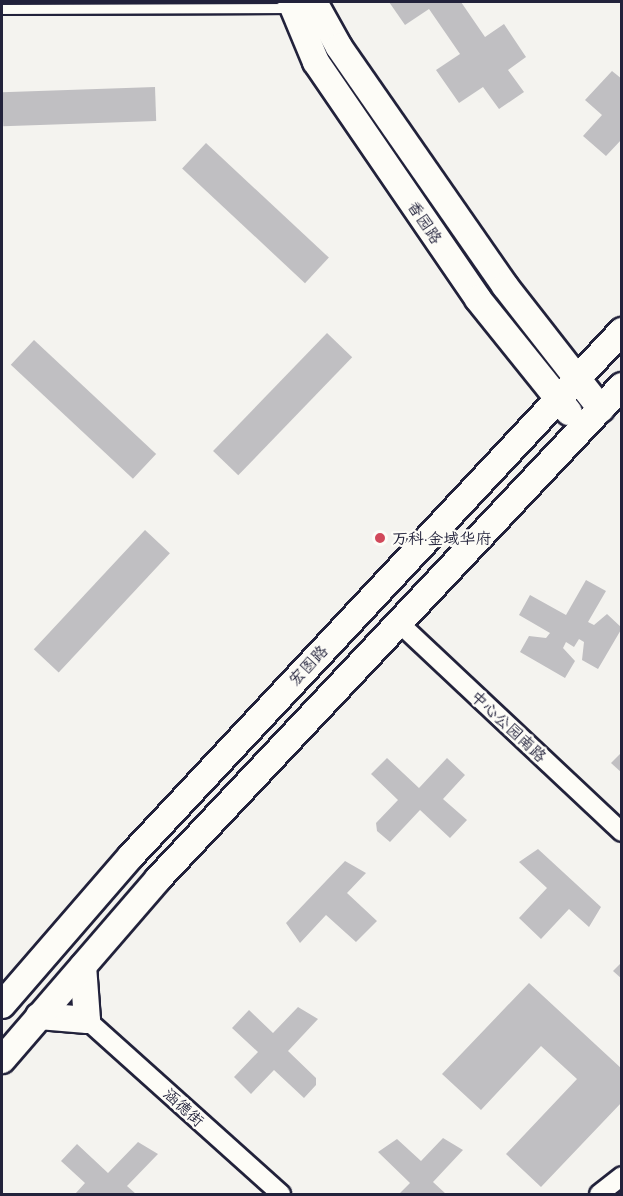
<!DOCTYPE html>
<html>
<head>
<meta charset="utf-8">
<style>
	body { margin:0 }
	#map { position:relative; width:623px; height:1196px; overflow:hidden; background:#f4f3ef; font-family:Delius,"LXGW WenKai TC",sans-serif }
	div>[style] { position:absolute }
	.building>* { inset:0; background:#c0bfc2; transform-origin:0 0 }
	.roads { filter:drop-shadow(2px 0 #22223b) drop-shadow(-2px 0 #22223b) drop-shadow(0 2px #22223b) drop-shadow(0 -2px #22223b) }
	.lane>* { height:9px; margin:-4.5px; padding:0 4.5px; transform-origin:4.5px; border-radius:4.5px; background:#fdfcf7 }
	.street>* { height:18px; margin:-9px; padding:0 9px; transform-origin:9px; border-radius:9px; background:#fdfcf7 }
	.secondary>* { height:26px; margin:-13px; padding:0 13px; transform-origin:13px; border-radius:13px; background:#fdfcf7 }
	.dots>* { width:16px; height:16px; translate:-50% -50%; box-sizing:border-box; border:3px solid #fdfcf7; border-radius:50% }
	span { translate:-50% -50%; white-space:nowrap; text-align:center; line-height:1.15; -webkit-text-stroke:4.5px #fdfcf7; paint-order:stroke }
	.street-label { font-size:16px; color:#22223b }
	.poi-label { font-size:16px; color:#22223b }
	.left { translate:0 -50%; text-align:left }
	.frame { position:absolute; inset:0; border:3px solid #22223b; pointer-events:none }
</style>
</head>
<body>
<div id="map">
	<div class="building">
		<i style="clip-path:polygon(389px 2px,461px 2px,485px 37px,504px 24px,526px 57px,508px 70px,524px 92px,499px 109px,483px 87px,459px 103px,436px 70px,460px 54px,429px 9px,405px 25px)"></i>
		<i style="clip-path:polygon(612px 71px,622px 79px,622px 139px,606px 156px,583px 136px,602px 115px,585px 100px)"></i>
		<i style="left:155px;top:87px;width:34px;height:153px;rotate:88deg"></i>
		<i style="left:206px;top:143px;width:168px;height:35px;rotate:43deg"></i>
		<i style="left:327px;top:333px;width:35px;height:164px;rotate:44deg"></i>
		<i style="left:34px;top:340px;width:167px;height:34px;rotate:43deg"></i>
		<i style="left:145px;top:530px;width:34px;height:163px;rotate:43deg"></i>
		<i style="clip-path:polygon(586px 580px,606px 591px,588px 622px,594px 625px,607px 614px,622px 628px,598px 669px,582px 660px,584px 642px,579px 639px,574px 647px,566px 642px,563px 648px,575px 661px,565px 678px,520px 652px,529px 636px,546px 638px,550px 633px,519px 615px,530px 595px,566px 615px)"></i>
		<i style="clip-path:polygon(622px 752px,622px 773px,611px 763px)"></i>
		<i style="clip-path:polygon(387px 758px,419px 788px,447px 758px,465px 775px,443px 799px,467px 820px,450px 838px,420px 810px,390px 842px,377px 831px,376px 823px,398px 800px,371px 774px)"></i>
		<i style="clip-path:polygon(538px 849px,601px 907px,589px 927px,569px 909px,541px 939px,519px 918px,547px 888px,519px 862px)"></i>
		<i style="clip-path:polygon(345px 861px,366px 873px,347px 893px,377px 921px,356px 942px,326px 915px,300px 943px,286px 923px)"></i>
		<i style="clip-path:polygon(622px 962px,622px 979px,613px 971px)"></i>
		<i style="clip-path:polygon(529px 983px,622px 1069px,622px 1102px,541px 1187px,506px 1154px,577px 1079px,541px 1046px,481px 1110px,442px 1074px)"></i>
		<i style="clip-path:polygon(298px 1007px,318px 1019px,288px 1051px,316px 1078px,316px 1085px,304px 1098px,274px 1070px,251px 1094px,234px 1077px,258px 1052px,232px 1028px,249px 1010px,273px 1033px)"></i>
		<i style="clip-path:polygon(443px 1138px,463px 1150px,433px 1182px,446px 1194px,399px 1194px,410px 1183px,378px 1152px,397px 1139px,421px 1161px)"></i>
		<i style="clip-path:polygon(138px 1142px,158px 1154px,127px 1186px,136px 1194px,75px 1194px,85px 1183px,61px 1161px,77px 1144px,108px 1173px)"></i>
	</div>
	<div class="roads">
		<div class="lane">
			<i style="left:2px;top:9px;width:288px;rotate:-0.2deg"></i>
		</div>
		<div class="street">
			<i style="left:397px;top:621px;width:308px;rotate:43.2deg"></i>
			<i style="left:87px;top:1020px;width:261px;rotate:41.9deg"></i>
			<i style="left:599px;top:1194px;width:29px;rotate:-38deg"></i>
		</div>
		<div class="secondary">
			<i style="left:291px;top:2px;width:65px;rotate:67.4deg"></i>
			<i style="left:316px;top:62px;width:287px;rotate:55.6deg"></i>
			<i style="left:478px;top:299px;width:145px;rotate:51.2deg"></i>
			<i style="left:314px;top:2px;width:51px;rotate:60.9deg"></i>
			<i style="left:339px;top:47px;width:291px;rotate:55.2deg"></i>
			<i style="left:505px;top:286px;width:156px;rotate:52deg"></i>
			<i style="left:2px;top:1005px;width:197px;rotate:-49.1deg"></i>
			<i style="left:131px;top:856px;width:719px;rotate:-46.92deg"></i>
			<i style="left:39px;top:1016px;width:48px;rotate:4.8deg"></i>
			<i style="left:87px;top:1020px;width:54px;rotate:-94.2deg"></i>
			<i style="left:2px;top:1060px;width:239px;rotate:-49.2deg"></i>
			<i style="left:158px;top:879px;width:677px;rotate:-46.74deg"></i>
		</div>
	</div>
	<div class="dots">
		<i style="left:380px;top:538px;background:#d1495b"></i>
	</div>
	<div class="street-label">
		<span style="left:425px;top:222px;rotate:56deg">香园路</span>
		<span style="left:308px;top:665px;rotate:-47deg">宏图路</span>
		<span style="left:509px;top:726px;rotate:43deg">中心公园南路</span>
		<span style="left:184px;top:1107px;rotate:42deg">涵德街</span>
	</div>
	<div class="poi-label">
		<span class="left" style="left:392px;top:538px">万科·金域华府</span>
	</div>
	<div class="frame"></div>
</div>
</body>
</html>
